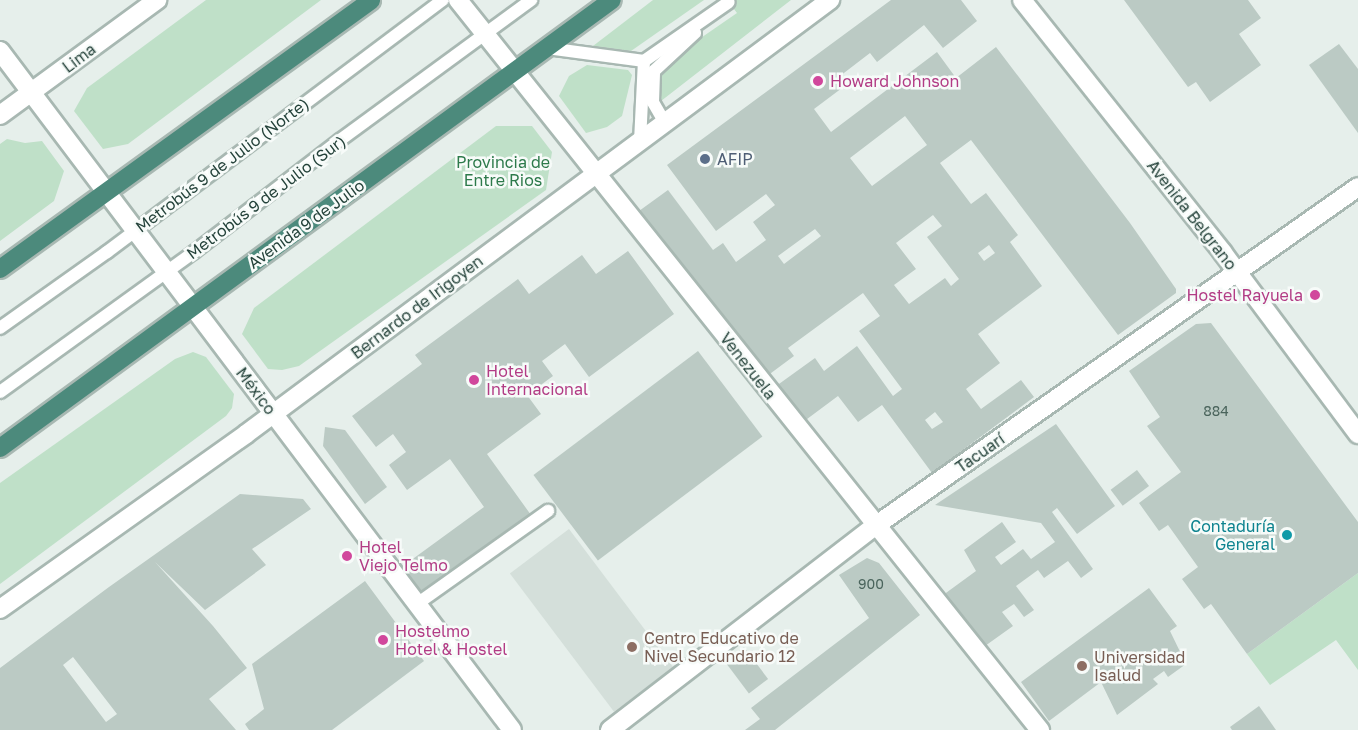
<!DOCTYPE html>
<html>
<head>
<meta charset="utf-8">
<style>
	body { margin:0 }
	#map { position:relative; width:1358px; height:730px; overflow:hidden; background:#e6efeb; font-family:"Golos Text",sans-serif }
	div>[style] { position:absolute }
	.built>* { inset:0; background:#d4dfda; transform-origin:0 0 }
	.green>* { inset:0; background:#bfe0c8 }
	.building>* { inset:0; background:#bbcac4; transform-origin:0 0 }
	.roads { filter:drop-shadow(2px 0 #a8b8b2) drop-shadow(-2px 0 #a8b8b2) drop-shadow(0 2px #a8b8b2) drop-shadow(0 -2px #a8b8b2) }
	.service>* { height:12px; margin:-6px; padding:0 6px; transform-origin:6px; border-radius:6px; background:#fff }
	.minor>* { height:18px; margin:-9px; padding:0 9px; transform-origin:9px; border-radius:9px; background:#fff }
	.tertiary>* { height:18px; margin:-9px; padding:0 9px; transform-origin:9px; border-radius:9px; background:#fff }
	.secondary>* { height:18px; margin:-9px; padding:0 9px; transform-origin:9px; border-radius:9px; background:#fff }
	.trunk>* { height:18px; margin:-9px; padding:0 9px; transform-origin:9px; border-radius:9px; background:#4c8a7c }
	.dots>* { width:16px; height:16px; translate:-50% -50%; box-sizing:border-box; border:3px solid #f7fbf9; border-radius:50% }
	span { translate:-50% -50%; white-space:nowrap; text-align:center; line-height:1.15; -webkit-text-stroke:5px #f7fbf9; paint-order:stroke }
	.number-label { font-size:14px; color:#4a645c }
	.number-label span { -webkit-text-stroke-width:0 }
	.street-label { font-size:16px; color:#24423a }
	.hotel-label { font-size:16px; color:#b23c85 }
	.left { translate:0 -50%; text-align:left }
	.right { translate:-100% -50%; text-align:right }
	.service-label { font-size:16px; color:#4e5e75 }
	.park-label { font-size:16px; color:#2d7a4b }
	.culture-label { font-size:16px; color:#0d838f }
	.education-label { font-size:16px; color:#785e54 }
</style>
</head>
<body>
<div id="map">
	<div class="built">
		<i style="left:569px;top:529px;width:173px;height:74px;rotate:53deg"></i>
	</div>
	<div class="green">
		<i style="clip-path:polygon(206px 0,321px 0,128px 144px,103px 149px,74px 111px,87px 88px)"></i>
		<i style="clip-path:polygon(653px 0,704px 0,631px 51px,593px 46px)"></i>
		<i style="clip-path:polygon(727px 0,791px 0,652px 108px,656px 78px,666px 62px,737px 13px)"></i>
		<i style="clip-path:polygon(587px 65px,628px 70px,632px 75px,622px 116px,607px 127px,586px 133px,559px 96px,569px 76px)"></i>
		<i style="clip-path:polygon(496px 126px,532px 126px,552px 152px,546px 190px,299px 366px,282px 370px,268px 369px,242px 334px,254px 308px)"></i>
		<i style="clip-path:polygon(7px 139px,25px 143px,42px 141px,64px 171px,54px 201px,0 241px,0 144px)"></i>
		<i style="clip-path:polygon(193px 352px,206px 357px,234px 394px,232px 408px,226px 416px,0 584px,0 483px,175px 359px)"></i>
		<i style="clip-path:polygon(1358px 573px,1358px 670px,1336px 640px,1270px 685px,1247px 654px)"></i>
	</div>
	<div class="building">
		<i style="clip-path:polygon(evenodd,891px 0,961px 0,977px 21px,943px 48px,924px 25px,877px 62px,870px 53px,840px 76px,846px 85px,814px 109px,831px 132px,937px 52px,956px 78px,996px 47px,1130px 223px,1176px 289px,1176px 293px,1118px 335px,971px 140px,940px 163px,971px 204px,986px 193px,1018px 235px,1010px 242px,1042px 286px,978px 334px,1000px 363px,966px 389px,981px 409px,1021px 380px,1034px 397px,932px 473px,882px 405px,858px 422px,838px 396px,799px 425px,772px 389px,815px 358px,824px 371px,857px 346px,893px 396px,902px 389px,859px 331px,880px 316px,863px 293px,788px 348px,794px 356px,763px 379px,639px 211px,668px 190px,713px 250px,723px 243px,736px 262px,766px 240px,753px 222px,775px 205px,766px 194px,716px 231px,667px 165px,891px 0,905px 116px,927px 145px,872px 186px,850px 158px,905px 116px,891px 0,933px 215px,942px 226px,927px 237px,959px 279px,951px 286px,945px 278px,909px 304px,894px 285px,916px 269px,896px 243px,933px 215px,891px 0,815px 229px,821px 236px,784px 264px,778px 256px,815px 229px,891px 0,989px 245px,995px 253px,984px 261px,978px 253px,989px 245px,891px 0,935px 412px,943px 422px,932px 429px,925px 420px,935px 412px)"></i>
		<i style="clip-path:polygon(1124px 0,1248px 0,1261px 18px,1239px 34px,1261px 65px,1210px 102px,1196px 82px,1188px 87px)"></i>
		<i style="clip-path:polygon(1339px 44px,1358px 69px,1358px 133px,1309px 65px)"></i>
		<i style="clip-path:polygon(628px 251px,674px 314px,589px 377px,565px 344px,542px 361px,553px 376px,527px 395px,541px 414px,487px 454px,531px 515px,419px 597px,399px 569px,484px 507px,450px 459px,407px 490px,389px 465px,406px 452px,393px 434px,376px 447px,352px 416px,422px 364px,415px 355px,518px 279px,529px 294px,582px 255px,596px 274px)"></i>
		<i style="clip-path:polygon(1211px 323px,1358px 522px,1358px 573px,1247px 654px,1211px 604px,1204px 609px,1182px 579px,1198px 567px,1168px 525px,1159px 531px,1139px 503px,1181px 472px,1147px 426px,1160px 417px,1129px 371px,1196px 324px)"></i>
		<i style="left:698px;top:351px;width:107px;height:206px;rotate:53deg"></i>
		<i style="clip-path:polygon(1056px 424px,1115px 506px,1077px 534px,1057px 508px,1052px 512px,1093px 569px,1081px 578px,1068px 561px,1044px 578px,1038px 570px,1016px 586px,1034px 610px,1024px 617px,1014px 604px,1002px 612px,1013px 626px,978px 651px,939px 598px,976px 571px,964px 550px,1002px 522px,1016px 542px,995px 557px,1001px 565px,1023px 549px,1031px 559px,1055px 542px,1041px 523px,935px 505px)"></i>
		<i style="clip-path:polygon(325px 427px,345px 430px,387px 487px,365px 504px,323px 446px)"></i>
		<i style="left:1137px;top:470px;width:20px;height:33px;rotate:53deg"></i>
		<i style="clip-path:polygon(evenodd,240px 494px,303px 499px,311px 509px,252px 549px,266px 565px,205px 610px,155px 562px,213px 626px,247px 668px,209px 699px,236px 730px,0 730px,0 668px,109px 587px,240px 494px,73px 657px,117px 714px,106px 722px,63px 665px,73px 657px)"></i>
		<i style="clip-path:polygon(867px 558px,879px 563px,920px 615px,775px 730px,745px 730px,760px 719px,751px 708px,869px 618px,839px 575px)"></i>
		<i style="clip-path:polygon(365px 581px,424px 661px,332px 730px,249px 730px,245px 724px,264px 709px,252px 664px)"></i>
		<i style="clip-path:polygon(1149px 588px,1177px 626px,1170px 631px,1186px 664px,1168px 677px,1164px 671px,1153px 679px,1158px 684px,1117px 715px,1101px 682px,1049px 721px,1021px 682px)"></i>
		<i style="left:744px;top:647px;width:40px;height:24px;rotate:53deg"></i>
		<i style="clip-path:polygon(1259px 706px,1276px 730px,1232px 730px,1230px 727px)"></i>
	</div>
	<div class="roads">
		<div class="service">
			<i style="left:547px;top:48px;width:98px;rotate:7.6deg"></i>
			<i style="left:644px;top:61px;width:103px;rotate:-34.8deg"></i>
			<i style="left:665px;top:123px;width:24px;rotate:-120deg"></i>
			<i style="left:653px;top:102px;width:31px;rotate:-88deg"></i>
			<i style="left:654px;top:71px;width:56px;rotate:-42.8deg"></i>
			<i style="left:640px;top:142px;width:81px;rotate:-87.2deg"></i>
			<i style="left:0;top:328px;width:131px;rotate:-35.4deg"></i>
			<i style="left:107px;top:252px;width:420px;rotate:-36.9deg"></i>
			<i style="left:0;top:392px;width:239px;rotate:-35.8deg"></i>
			<i style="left:194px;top:252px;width:184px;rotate:-37.5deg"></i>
			<i style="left:340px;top:140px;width:237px;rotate:-36.2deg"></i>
			<i style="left:417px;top:604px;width:161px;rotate:-35.4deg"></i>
		</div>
		<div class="minor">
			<i style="left:458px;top:0;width:934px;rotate:51.44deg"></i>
			<i style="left:0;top:51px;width:850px;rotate:52.98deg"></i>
			<i style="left:610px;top:730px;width:334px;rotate:-37.6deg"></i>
			<i style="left:875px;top:526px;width:590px;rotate:-35.06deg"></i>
		</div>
		<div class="tertiary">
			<i style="left:0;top:115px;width:195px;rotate:-36.2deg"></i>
			<i style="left:0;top:609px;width:302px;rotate:-35.4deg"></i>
			<i style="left:246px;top:434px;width:728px;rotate:-36.62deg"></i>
		</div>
		<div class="secondary">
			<i style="left:1022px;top:0;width:323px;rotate:51.5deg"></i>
			<i style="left:1223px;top:253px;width:226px;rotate:53.3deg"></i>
		</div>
		<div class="trunk">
			<i style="left:0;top:269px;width:458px;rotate:-35.9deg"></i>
			<i style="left:0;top:448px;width:758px;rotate:-36.21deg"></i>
		</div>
	</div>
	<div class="dots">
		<i style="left:818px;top:81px;background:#d1479c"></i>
		<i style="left:705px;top:159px;background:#5c6f8a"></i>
		<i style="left:1315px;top:295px;background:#d1479c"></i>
		<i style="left:474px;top:380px;background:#d1479c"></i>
		<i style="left:1287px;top:535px;background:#0f9aa8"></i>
		<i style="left:347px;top:556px;background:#d1479c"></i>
		<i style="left:383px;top:640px;background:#d1479c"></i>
		<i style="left:632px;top:647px;background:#8d6e63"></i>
		<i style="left:1082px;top:666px;background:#8d6e63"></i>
	</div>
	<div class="number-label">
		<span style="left:1216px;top:411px">884</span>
		<span style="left:871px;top:584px">900</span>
	</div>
	<div class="street-label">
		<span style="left:79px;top:58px;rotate:-37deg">Lima</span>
		<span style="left:222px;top:165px;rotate:-37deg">Metrobús 9 de Julio (Norte)</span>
		<span style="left:266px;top:197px;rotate:-37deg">Metrobús 9 de Julio (Sur)</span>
		<span style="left:1192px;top:215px;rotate:52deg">Avenida Belgrano</span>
		<span style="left:306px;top:224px;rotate:-36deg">Avenida 9 de Julio</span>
		<span style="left:417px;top:307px;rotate:-37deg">Bernardo de Irigoyen</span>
		<span style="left:748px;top:366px;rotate:52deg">Venezuela</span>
		<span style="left:256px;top:391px;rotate:53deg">México</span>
		<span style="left:980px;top:453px;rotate:-35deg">Tacuarí</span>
	</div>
	<div class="hotel-label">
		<span class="left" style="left:830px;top:81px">Howard Johnson</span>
		<span class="right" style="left:1303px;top:295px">Hostel Rayuela</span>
		<span class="left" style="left:486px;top:380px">Hotel<br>Internacional</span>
		<span class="left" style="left:359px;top:556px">Hotel<br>Viejo Telmo</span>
		<span class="left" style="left:395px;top:640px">Hostelmo<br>Hotel &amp; Hostel</span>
	</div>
	<div class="service-label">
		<span class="left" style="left:717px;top:159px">AFIP</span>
	</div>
	<div class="park-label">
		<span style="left:503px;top:171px">Provincia de<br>Entre Rios</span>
	</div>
	<div class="culture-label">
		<span class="right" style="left:1275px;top:535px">Contaduría<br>General</span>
	</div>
	<div class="education-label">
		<span class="left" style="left:644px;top:647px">Centro Educativo de<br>Nivel Secundario 12</span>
		<span class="left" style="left:1094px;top:666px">Universidad<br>Isalud</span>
	</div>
</div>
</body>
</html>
